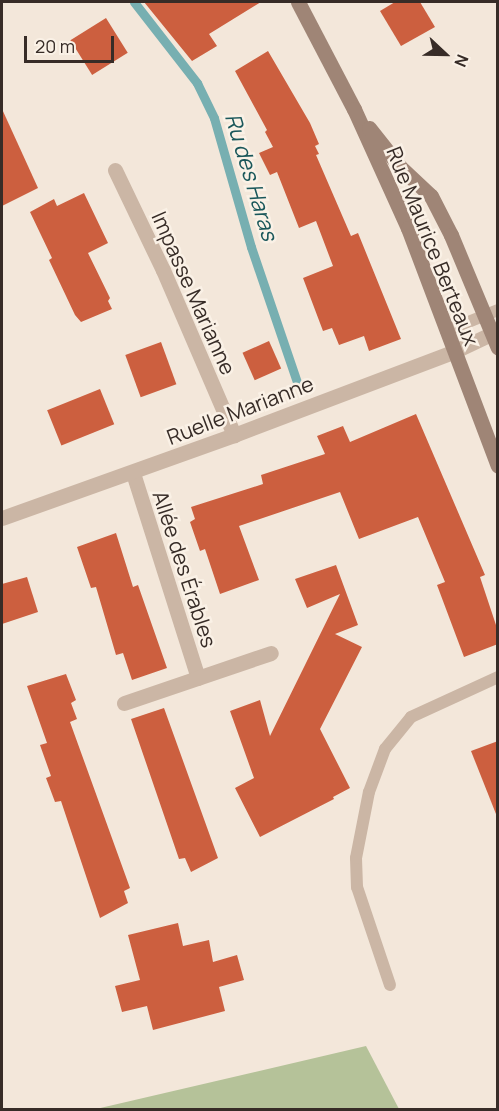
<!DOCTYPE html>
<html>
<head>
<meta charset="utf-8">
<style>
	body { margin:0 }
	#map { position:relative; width:499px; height:1111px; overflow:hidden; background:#f3e7da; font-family:Manrope,sans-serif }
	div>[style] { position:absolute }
	.green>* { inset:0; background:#b5c299 }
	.stream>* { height:9px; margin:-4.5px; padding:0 4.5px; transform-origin:4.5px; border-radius:4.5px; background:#77afb1 }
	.building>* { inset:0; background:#cc5f3f; transform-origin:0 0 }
	.service>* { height:12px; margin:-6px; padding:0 6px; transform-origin:6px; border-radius:6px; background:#cbb6a5 }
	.minor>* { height:15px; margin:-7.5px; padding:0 7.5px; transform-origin:7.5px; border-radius:7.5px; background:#cbb6a5 }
	.secondary>* { height:15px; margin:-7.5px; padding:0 7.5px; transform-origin:7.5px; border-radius:7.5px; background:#9f8576 }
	span { translate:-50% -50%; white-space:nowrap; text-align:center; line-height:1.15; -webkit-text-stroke:5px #faf1e6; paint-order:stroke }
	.street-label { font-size:21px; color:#372c27 }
	.water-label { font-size:22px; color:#1a575a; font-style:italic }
	.frame { position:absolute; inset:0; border:3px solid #372c27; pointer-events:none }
	.north { position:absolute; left:415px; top:24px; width:60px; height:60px; -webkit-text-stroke:4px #faf1e6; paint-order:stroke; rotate:112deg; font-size:16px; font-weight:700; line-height:24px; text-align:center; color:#372c27 }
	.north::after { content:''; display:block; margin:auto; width:21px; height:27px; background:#372c27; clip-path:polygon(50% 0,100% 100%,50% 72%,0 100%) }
	.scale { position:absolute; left:24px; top:36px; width:90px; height:27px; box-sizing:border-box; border:3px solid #372c27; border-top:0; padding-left:8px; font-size:18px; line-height:21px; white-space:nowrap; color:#372c27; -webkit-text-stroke:4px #faf1e6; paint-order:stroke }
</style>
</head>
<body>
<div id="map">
	<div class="green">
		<i style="clip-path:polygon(366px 1046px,399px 1109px,96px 1109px)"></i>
	</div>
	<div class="stream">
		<i style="left:134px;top:2px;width:103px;rotate:52.1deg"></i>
		<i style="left:197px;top:83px;width:39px;rotate:64deg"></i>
		<i style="left:214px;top:118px;width:134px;rotate:74deg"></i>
		<i style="left:251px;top:247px;width:143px;rotate:71.2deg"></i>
	</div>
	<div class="building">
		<i style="clip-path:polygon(144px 2px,261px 2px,209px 34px,217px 46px,192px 61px)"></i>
		<i style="clip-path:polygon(395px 2px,420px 2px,435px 27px,401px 46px,380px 11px)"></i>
		<i style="left:106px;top:18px;width:41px;height:42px;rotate:58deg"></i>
		<i style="clip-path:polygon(268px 51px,310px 123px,319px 144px,315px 146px,319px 154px,316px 155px,351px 236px,358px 233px,401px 339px,369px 351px,364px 336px,339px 345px,332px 328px,323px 331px,303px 278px,333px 266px,316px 221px,299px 228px,277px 172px,270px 175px,259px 153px,273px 147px,265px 132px,267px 130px,235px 71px)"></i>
		<i style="clip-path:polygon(2px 109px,38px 188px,2px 206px)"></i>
		<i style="clip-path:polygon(84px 193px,108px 243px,88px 253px,110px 298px,108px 301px,112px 309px,81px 322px,75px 315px,49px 260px,52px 258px,30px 212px,54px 199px,57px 206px)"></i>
		<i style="left:269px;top:341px;width:30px;height:29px;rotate:66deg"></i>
		<i style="left:161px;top:342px;width:45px;height:38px;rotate:70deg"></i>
		<i style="left:100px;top:389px;width:38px;height:57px;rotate:68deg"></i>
		<i style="clip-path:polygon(416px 414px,485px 575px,480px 577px,498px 631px,498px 644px,464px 657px,437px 585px,445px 582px,418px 517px,359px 539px,340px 492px,239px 526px,259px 580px,220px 594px,205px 549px,200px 551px,190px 522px,195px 519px,191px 507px,263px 484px,261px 475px,325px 454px,317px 436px,343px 426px,350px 442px)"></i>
		<i style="clip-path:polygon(116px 533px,133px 587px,138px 585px,167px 668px,132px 680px,123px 653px,116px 655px,96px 587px,91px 588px,77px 547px)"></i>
		<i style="clip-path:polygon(336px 565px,358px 625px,335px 634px,362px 647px,320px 729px,350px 788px,333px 797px,334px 799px,260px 837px,235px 788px,254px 778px,230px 711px,260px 700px,270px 736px,340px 594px,307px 608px,295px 579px)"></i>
		<i style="clip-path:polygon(27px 577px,38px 612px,2px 624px,2px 584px)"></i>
		<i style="clip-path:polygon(66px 674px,76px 700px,71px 703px,77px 719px,70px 722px,130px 888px,124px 891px,128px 903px,100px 918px,61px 801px,55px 802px,46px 778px,51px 776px,40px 745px,47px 743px,27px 686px)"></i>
		<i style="clip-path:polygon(164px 708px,218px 858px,191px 872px,185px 858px,179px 859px,131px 719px)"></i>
		<i style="clip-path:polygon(498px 741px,498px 814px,496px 814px,471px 751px)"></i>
		<i style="clip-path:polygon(178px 923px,183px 946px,209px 940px,213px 962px,237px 955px,244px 980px,219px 987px,225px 1011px,153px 1030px,147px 1006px,122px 1012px,115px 986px,140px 980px,128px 935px)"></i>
	</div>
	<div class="service">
		<i style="left:446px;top:331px;width:56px;rotate:-22deg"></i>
		<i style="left:390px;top:985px;width:103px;rotate:-108.6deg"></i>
		<i style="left:357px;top:887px;width:29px;rotate:-92deg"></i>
		<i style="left:356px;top:858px;width:67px;rotate:-78.9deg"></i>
		<i style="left:369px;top:792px;width:46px;rotate:-69.6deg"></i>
		<i style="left:385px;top:749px;width:41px;rotate:-50.9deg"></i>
		<i style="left:411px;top:717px;width:96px;rotate:-24.7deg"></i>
	</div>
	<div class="minor">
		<i style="left:115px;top:170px;width:111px;rotate:64.4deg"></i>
		<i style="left:163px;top:270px;width:180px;rotate:66.7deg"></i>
		<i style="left:133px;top:473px;width:215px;rotate:72.4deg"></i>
		<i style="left:2px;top:518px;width:246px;rotate:-19.7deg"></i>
		<i style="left:234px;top:435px;width:234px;rotate:-20.8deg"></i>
		<i style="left:453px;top:352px;width:42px;rotate:-25.3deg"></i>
		<i style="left:124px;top:703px;width:155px;rotate:-18.8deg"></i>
	</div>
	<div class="secondary">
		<i style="left:298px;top:2px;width:121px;rotate:62.4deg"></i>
		<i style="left:354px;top:109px;width:131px;rotate:65.6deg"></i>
		<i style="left:408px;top:228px;width:254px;rotate:69.3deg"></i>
		<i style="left:369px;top:128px;width:50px;rotate:51.5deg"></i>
		<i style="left:400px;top:167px;width:42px;rotate:43.1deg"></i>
		<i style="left:431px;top:196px;width:44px;rotate:62.9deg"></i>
		<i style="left:451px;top:235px;width:122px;rotate:67.4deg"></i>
	</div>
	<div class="street-label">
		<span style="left:433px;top:246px;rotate:68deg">Rue Maurice Berteaux</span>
		<span style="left:194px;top:293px;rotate:66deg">Impasse Marianne</span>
		<span style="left:240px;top:410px;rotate:-21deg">Ruelle Marianne</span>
		<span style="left:185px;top:569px;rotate:72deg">Allée des Érables</span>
	</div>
	<div class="water-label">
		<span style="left:251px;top:177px;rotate:73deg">Ru des Haras</span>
	</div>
	<div class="frame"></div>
	<div class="north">N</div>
	<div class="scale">20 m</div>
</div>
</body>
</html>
